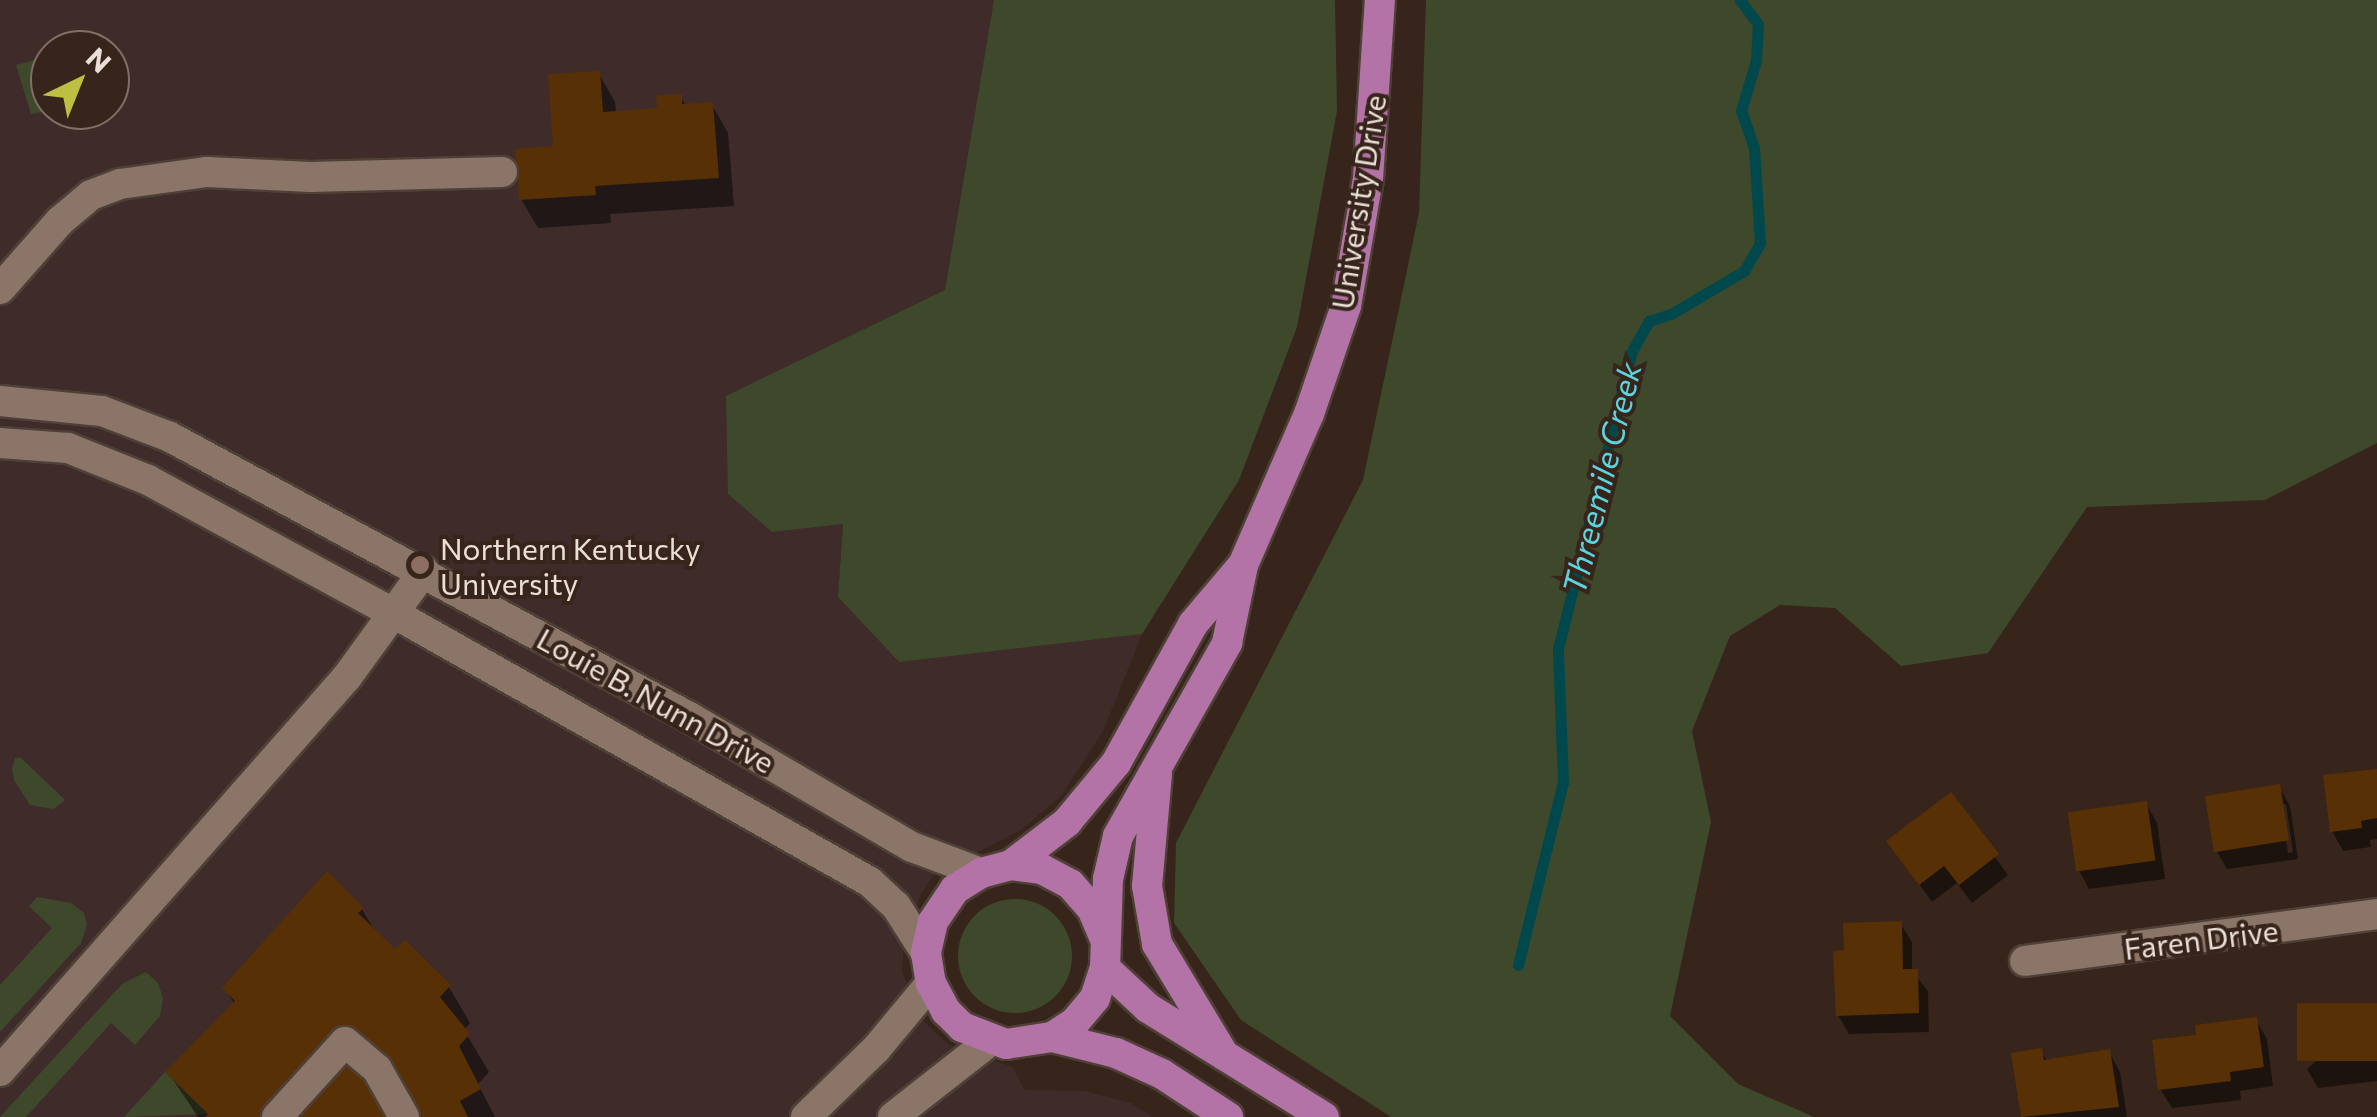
<!DOCTYPE html>
<html>
<head>
<meta charset="utf-8">
<style>
	body { margin:0 }
	#map { position:relative; width:2377px; height:1117px; overflow:hidden; background:#37251b; font-family:Commissioner,sans-serif }
	div>[style] { position:absolute }
	.education>* { inset:0; background:#3f2b2a }
	.green>* { inset:0; background:#3e492c }
	.round { border-radius:50% }
	.shadow>* { inset:0; background:#0007 }
	.stream>* { height:11px; margin:-5.5px; padding:0 5.5px; transform-origin:5.5px; border-radius:5.5px; background:#01484d }
	.building>* { inset:0; background:#583005; transform-origin:0 0 }
	.roads { filter:drop-shadow(2px 0 #4f4037) drop-shadow(-2px 0 #4f4037) drop-shadow(0 2px #4f4037) drop-shadow(0 -2px #4f4037) }
	.minor>* { height:30px; margin:-15px; padding:0 15px; transform-origin:15px; border-radius:15px; background:#8b7569 }
	.major>* { height:30px; margin:-15px; padding:0 15px; transform-origin:15px; border-radius:15px; background:#b373a6 }
	.dots>* { width:28px; height:28px; translate:-50% -50%; box-sizing:border-box; border:5px solid #37251b; border-radius:50% }
	span { translate:-50% -50%; white-space:nowrap; text-align:center; line-height:1.15; -webkit-text-stroke:8px #37251b; paint-order:stroke }
	.street-label { font-size:30px; color:#eaded7 }
	.poi-label { font-size:30px; color:#eaded7 }
	.left { translate:0 -50%; text-align:left }
	.water-label { font-size:32px; color:#5cd4df; font-style:italic }
	.north { position:absolute; left:30px; top:30px; width:100px; height:100px; box-sizing:border-box; background:#37251b; border:2px solid #7f6f66; border-radius:50%; rotate:43deg; font-size:28px; font-weight:700; line-height:40px; text-align:center; color:#eaded7 }
	.north::after { content:''; display:block; margin:auto; width:35px; height:45px; background:#bdbf43; clip-path:polygon(50% 0,100% 100%,50% 72%,0 100%) }
</style>
</head>
<body>
<div id="map">
	<div class="education">
		<i style="clip-path:polygon(evenodd,0 0,994px 0,945px 290px,727px 396px,772px 532px,843px 524px,838px 597px,899px 662px,1142px 634px,1103px 731px,1061px 796px,1021px 830px,934px 875px,921px 894px,904px 946px,902px 971px,921px 1019px,949px 1045px,1013px 1067px,1024px 1090px,1084px 1091px,1131px 1103px,1153px 1117px,0 1117px,0 0,50px 50px,110px 50px,110px 110px,50px 110px,50px 50px)"></i>
	</div>
	<div class="green">
		<i style="clip-path:polygon(994px 0,1335px 0,1337px 111px,1297px 327px,1239px 480px,1142px 634px,899px 662px,838px 597px,843px 524px,772px 532px,728px 494px,726px 396px,945px 290px)"></i>
		<i style="clip-path:polygon(1426px 0,2377px 0,2377px 443px,2265px 500px,2087px 507px,1988px 653px,1901px 666px,1835px 608px,1780px 605px,1730px 636px,1692px 731px,1711px 822px,1670px 1016px,1738px 1084px,1814px 1117px,1391px 1117px,1241px 1020px,1174px 923px,1176px 843px,1363px 480px,1419px 213px)"></i>
		<i style="clip-path:polygon(50px 56px,53px 110px,31px 114px,16px 65px)"></i>
		<i style="clip-path:polygon(20px 757px,65px 800px,54px 809px,30px 805px,14px 780px,12px 769px,15px 758px)"></i>
		<i style="clip-path:polygon(37px 897px,71px 903px,84px 913px,87px 925px,81px 943px,0 1032px,0 985px,52px 928px,29px 906px)"></i>
		<i class="round" style="left:958px;top:899px;width:114px;height:114px"></i>
		<i style="clip-path:polygon(146px 972px,158px 983px,163px 998px,160px 1016px,135px 1045px,111px 1023px,26px 1117px,0 1117px,122px 984px)"></i>
		<i style="clip-path:polygon(165px 1072px,208px 1114px,124px 1117px)"></i>
	</div>
	<div class="shadow">
		<i style="clip-path:polygon(599px 74px,615px 102px,616px 113px,659px 110px,680px 96px,686px 106px,712px 105px,728px 133px,734px 206px,610px 214px,611px 223px,538px 228px,521px 199px)"></i>
		<i style="clip-path:polygon(2377px 771px,2377px 839px,2370px 840px,2371px 847px,2343px 851px,2332px 831px)"></i>
		<i style="clip-path:polygon(evenodd,2279px 787px,2290px 806px,2298px 859px,2227px 869px,2216px 850px,2279px 787px,2281px 804px,2286px 804px,2293px 852px,2288px 853px,2281px 804px)"></i>
		<i style="clip-path:polygon(1950px 795px,2008px 875px,1972px 903px,1957px 883px,1932px 902px,1889px 842px)"></i>
		<i style="clip-path:polygon(2146px 803px,2157px 823px,2165px 879px,2089px 889px,2078px 869px)"></i>
		<i style="clip-path:polygon(362px 909px,377px 935px,395px 953px,405px 943px,449px 987px,470px 1023px,464px 1030px,489px 1072px,478px 1084px,495px 1117px,198px 1117px,168px 1072px,235px 1005px,225px 988px)"></i>
		<i style="clip-path:polygon(1900px 923px,1912px 942px,1912px 971px,1928px 991px,1929px 1032px,1849px 1034px,1838px 1015px,1847px 953px)"></i>
		<i style="clip-path:polygon(2377px 1006px,2377px 1081px,2318px 1088px,2307px 1069px)"></i>
		<i style="clip-path:polygon(2256px 1020px,2267px 1039px,2273px 1086px,2240px 1091px,2241px 1100px,2172px 1108px,2160px 1089px)"></i>
		<i style="clip-path:polygon(2041px 1051px,2047px 1061px,2109px 1052px,2120px 1072px,2127px 1117px,2024px 1117px,2014px 1055px)"></i>
	</div>
	<div class="stream">
		<i style="left:1518px;top:965px;width:188px;rotate:-76.2deg"></i>
		<i style="left:1563px;top:782px;width:133px;rotate:-92.2deg"></i>
		<i style="left:1558px;top:649px;width:305px;rotate:-76.1deg"></i>
		<i style="left:1631px;top:353px;width:37px;rotate:-61deg"></i>
		<i style="left:1649px;top:321px;width:23px;rotate:-18deg"></i>
		<i style="left:1671px;top:314px;width:85px;rotate:-30.5deg"></i>
		<i style="left:1744px;top:271px;width:32px;rotate:-60deg"></i>
		<i style="left:1760px;top:243px;width:95px;rotate:-93.6deg"></i>
		<i style="left:1754px;top:148px;width:39px;rotate:-109deg"></i>
		<i style="left:1741px;top:111px;width:53px;rotate:-73.6deg"></i>
		<i style="left:1756px;top:60px;width:36px;rotate:-87deg"></i>
		<i style="left:1758px;top:24px;width:30px;rotate:-127deg"></i>
	</div>
	<div class="building">
		<i style="clip-path:polygon(600px 71px,603px 112px,657px 108px,656px 95px,682px 94px,682px 104px,713px 102px,719px 178px,595px 186px,596px 195px,519px 200px,515px 149px,553px 146px,548px 74px)"></i>
		<i style="clip-path:polygon(2377px 769px,2377px 818px,2361px 821px,2362px 828px,2330px 832px,2323px 775px)"></i>
		<i style="left:2280px;top:784px;width:57px;height:76px;rotate:81deg"></i>
		<i style="clip-path:polygon(1951px 792px,1999px 854px,1959px 885px,1944px 866px,1919px 885px,1886px 841px)"></i>
		<i style="left:2147px;top:801px;width:60px;height:80px;rotate:82deg"></i>
		<i style="clip-path:polygon(327px 871px,364px 908px,358px 913px,395px 949px,405px 940px,451px 985px,440px 997px,470px 1034px,459px 1046px,481px 1089px,460px 1101px,468px 1117px,205px 1117px,208px 1114px,165px 1072px,235px 1001px,222px 988px)"></i>
		<i style="clip-path:polygon(1902px 921px,1903px 969px,1918px 969px,1919px 1013px,1836px 1016px,1833px 951px,1844px 950px,1843px 923px)"></i>
		<i style="left:2377px;top:1003px;width:58px;height:80px;rotate:90deg"></i>
		<i style="clip-path:polygon(2257px 1017px,2264px 1067px,2230px 1072px,2231px 1081px,2158px 1090px,2152px 1040px,2196px 1035px,2195px 1025px)"></i>
		<i style="clip-path:polygon(2042px 1048px,2044px 1060px,2110px 1049px,2119px 1107px,2021px 1117px,2011px 1053px)"></i>
	</div>
	<div class="roads">
		<div class="minor">
			<i style="left:0;top:289px;width:91px;rotate:-48.6deg"></i>
			<i style="left:60px;top:221px;width:40px;rotate:-40deg"></i>
			<i style="left:91px;top:195px;width:31px;rotate:-21deg"></i>
			<i style="left:120px;top:184px;width:88px;rotate:-7.9deg"></i>
			<i style="left:207px;top:172px;width:103px;rotate:2.8deg"></i>
			<i style="left:310px;top:177px;width:192px;rotate:-1.5deg"></i>
			<i style="left:0;top:401px;width:102px;rotate:5.6deg"></i>
			<i style="left:102px;top:411px;width:73px;rotate:20.9deg"></i>
			<i style="left:170px;top:437px;width:592px;rotate:28.34deg"></i>
			<i style="left:691px;top:718px;width:256px;rotate:30.3deg"></i>
			<i style="left:912px;top:847px;width:74px;rotate:20.6deg"></i>
			<i style="left:0;top:443px;width:68px;rotate:4.2deg"></i>
			<i style="left:68px;top:448px;width:86px;rotate:21.8deg"></i>
			<i style="left:148px;top:480px;width:281px;rotate:28.5deg"></i>
			<i style="left:395px;top:614px;width:545px;rotate:29.43deg"></i>
			<i style="left:870px;top:882px;width:35px;rotate:43deg"></i>
			<i style="left:896px;top:906px;width:56px;rotate:57.4deg"></i>
			<i style="left:2025px;top:961px;width:355px;rotate:-7.6deg"></i>
			<i style="left:0;top:1071px;width:525px;rotate:-48.63deg"></i>
			<i style="left:347px;top:677px;width:131px;rotate:-54deg"></i>
			<i style="left:277px;top:1117px;width:101px;rotate:-47.8deg"></i>
			<i style="left:345px;top:1042px;width:42px;rotate:40.2deg"></i>
			<i style="left:377px;top:1069px;width:55px;rotate:60.6deg"></i>
			<i style="left:806px;top:1117px;width:98px;rotate:-44.2deg"></i>
			<i style="left:876px;top:1049px;width:86px;rotate:-50.2deg"></i>
			<i style="left:893px;top:1117px;width:123px;rotate:-38.1deg"></i>
		</div>
		<div class="major">
			<i style="left:1157px;top:774px;width:112px;rotate:95.1deg"></i>
			<i style="left:1147px;top:886px;width:59px;rotate:80.2deg"></i>
			<i style="left:1157px;top:944px;width:130px;rotate:58.9deg"></i>
			<i style="left:1011px;top:865px;width:71px;rotate:-37.5deg"></i>
			<i style="left:1067px;top:822px;width:77px;rotate:-50.3deg"></i>
			<i style="left:1116px;top:763px;width:159px;rotate:-61deg"></i>
			<i style="left:1193px;top:624px;width:76px;rotate:-49.8deg"></i>
			<i style="left:1104px;top:937px;width:30px;rotate:-113deg"></i>
			<i style="left:1092px;top:909px;width:33px;rotate:-131deg"></i>
			<i style="left:1070px;top:884px;width:32px;rotate:-152deg"></i>
			<i style="left:1042px;top:869px;width:31px;rotate:-173deg"></i>
			<i style="left:1011px;top:865px;width:31px;rotate:165deg"></i>
			<i style="left:981px;top:873px;width:31px;rotate:148deg"></i>
			<i style="left:955px;top:889px;width:40px;rotate:124deg"></i>
			<i style="left:933px;top:922px;width:32px;rotate:103deg"></i>
			<i style="left:926px;top:953px;width:30px;rotate:81deg"></i>
			<i style="left:931px;top:983px;width:32px;rotate:62deg"></i>
			<i style="left:946px;top:1011px;width:23px;rotate:45deg"></i>
			<i style="left:962px;top:1027px;width:47px;rotate:21.1deg"></i>
			<i style="left:1006px;top:1044px;width:47px;rotate:-8.7deg"></i>
			<i style="left:1052px;top:1037px;width:27px;rotate:-33deg"></i>
			<i style="left:1075px;top:1022px;width:31px;rotate:-50deg"></i>
			<i style="left:1095px;top:998px;width:32px;rotate:-72deg"></i>
			<i style="left:1105px;top:968px;width:89px;rotate:-88.1deg"></i>
			<i style="left:1108px;top:879px;width:44px;rotate:-76.9deg"></i>
			<i style="left:1118px;top:836px;width:222px;rotate:-60.5deg"></i>
			<i style="left:1227px;top:643px;width:80px;rotate:-78.4deg"></i>
			<i style="left:1243px;top:565px;width:165px;rotate:-66.4deg"></i>
			<i style="left:1309px;top:414px;width:114px;rotate:-71.1deg"></i>
			<i style="left:1346px;top:306px;width:129px;rotate:-80.2deg"></i>
			<i style="left:1368px;top:179px;width:179px;rotate:-86.2deg"></i>
			<i style="left:1105px;top:968px;width:59px;rotate:42.9deg"></i>
			<i style="left:1148px;top:1008px;width:207px;rotate:31.8deg"></i>
			<i style="left:1052px;top:1037px;width:66px;rotate:14deg"></i>
			<i style="left:1116px;top:1053px;width:51px;rotate:24.5deg"></i>
			<i style="left:1162px;top:1074px;width:79px;rotate:33.1deg"></i>
		</div>
	</div>
	<div class="dots">
		<i style="left:420px;top:565px;background:#8d6e63"></i>
	</div>
	<div class="street-label">
		<span style="left:1358px;top:202px;rotate:-81deg">University Drive</span>
		<span style="left:656px;top:700px;rotate:29deg">Louie B. Nunn Drive</span>
		<span style="left:2201px;top:939px;rotate:-7deg">Faren Drive</span>
	</div>
	<div class="poi-label">
		<span class="left" style="left:440px;top:565px">Northern Kentucky<br>University</span>
	</div>
	<div class="water-label">
		<span style="left:1601px;top:478px;rotate:-76deg">Threemile Creek</span>
	</div>
	<div class="north">N</div>
</div>
</body>
</html>
